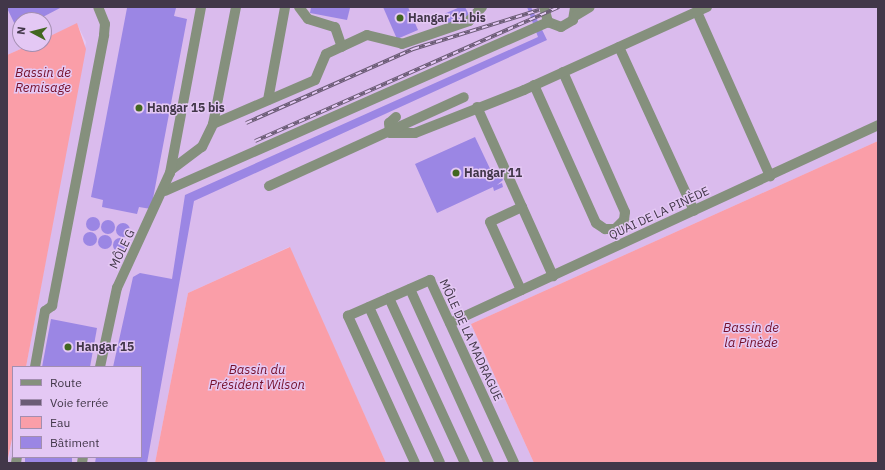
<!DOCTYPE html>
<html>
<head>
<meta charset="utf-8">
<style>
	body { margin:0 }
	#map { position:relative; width:885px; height:470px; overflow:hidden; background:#e4c8f4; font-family:"IBM Plex Sans",sans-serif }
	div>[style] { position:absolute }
	.built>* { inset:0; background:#dabbed }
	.water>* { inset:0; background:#fa9ea8 }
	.building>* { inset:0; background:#9b86e4; transform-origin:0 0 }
	.round { border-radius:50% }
	.minor>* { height:10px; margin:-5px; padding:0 5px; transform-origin:5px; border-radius:5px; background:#85907d }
	.rail>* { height:3.5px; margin-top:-1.75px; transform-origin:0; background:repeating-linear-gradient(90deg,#e4c8f4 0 6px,#6b5c75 0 12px); box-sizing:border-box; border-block:1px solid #6b5c75 }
	.dots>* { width:11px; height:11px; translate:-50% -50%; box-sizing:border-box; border:2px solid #e4c8f4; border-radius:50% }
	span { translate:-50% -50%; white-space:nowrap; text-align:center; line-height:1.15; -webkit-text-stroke:3px #e4c8f4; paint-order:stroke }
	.poi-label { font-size:12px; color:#423749; font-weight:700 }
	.left { translate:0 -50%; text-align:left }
	.street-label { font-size:12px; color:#423749 }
	.water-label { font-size:13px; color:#75102b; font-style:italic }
	.frame { position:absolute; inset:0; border:8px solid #423749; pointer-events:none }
	.legend { position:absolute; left:12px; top:366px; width:130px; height:92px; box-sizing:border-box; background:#e4c8f4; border:1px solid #a38eb0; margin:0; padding:5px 7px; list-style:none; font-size:12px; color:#423749 }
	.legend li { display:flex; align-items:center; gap:8px; height:20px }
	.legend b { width:20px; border:1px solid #a38eb0 }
	.north { position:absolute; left:12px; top:12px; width:40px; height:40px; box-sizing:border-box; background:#e4c8f4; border:1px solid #a38eb0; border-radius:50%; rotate:277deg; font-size:11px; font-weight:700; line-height:16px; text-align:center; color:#423749 }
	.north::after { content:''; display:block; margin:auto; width:14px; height:18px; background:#426720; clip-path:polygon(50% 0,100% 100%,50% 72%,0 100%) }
</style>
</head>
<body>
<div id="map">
	<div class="built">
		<i style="clip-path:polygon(7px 7px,878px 7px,878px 141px,471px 324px,534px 463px,386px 463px,289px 247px,188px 293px,155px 463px,8px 463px,13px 434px,13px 457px,141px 457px,141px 367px,26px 367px,86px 42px,77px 24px,44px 39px,44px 20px,20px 20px,20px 44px,32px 44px,7px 55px)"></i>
	</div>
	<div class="water">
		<i style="clip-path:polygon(77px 23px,86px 49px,26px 367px,13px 367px,13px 434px,7px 463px,7px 55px,32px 44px,44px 44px,44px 39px)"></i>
		<i style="clip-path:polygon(878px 141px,878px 463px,534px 463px,471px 324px)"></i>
		<i style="clip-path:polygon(290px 247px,386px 463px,155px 463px,188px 293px)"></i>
	</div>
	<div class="building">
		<i style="clip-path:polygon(62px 7px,37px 20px,20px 20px,17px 29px,7px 8px)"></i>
		<i style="clip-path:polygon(140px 7px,176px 8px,174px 16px,187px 19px,151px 209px,139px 207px,137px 214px,102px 207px,103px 200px,91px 197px,127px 8px)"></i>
		<i style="clip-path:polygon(311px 7px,343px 7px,350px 8px,347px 20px,310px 13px)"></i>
		<i style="clip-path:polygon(383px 7px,408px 7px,418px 30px,397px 39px)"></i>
		<i style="clip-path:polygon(460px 7px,465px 7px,469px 15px,448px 24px,444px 14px)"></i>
		<i style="clip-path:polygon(527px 7px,531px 7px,547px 40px,194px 201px,147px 463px,95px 463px,96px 457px,141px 457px,141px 367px,113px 367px,133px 277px,140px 273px,172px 279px,185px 195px,538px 37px)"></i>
		<i style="clip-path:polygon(475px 137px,493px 175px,499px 172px,503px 180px,497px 185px,502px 183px,503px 187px,494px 191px,493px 187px,437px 213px,415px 164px)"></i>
		<i class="round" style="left:86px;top:217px;width:14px;height:14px"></i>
		<i class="round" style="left:101px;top:220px;width:14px;height:14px"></i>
		<i class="round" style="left:116px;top:223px;width:14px;height:14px"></i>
		<i class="round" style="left:83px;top:232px;width:14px;height:14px"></i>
		<i class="round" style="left:98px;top:235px;width:14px;height:14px"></i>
		<i class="round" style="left:113px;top:238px;width:14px;height:14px"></i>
		<i style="clip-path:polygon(51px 319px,97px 328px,90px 367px,42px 367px)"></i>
		<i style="left:25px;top:457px;width:47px;height:6px"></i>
	</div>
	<div class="minor">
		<i style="left:236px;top:7px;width:119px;rotate:101.1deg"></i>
		<i style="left:213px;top:124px;width:111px;rotate:-23.3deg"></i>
		<i style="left:315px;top:80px;width:28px;rotate:-67deg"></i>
		<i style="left:326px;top:54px;width:45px;rotate:-24.9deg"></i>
		<i style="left:367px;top:35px;width:36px;rotate:14deg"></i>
		<i style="left:402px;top:44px;width:71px;rotate:-18.9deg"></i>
		<i style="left:469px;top:21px;width:19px;rotate:-47deg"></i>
		<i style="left:299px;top:7px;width:15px;rotate:53deg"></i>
		<i style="left:308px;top:19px;width:28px;rotate:17deg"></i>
		<i style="left:335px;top:27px;width:21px;rotate:71deg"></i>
		<i style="left:544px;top:7px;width:16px;rotate:75deg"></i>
		<i style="left:548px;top:22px;width:14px;rotate:21deg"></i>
		<i style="left:561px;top:27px;width:14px;rotate:-30deg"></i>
		<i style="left:573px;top:20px;width:13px;rotate:-81deg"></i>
		<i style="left:697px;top:12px;width:180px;rotate:66deg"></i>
		<i style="left:575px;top:16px;width:17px;rotate:-31deg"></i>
		<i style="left:619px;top:47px;width:180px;rotate:65.4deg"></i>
		<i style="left:534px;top:85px;width:151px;rotate:65.8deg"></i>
		<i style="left:596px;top:223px;width:11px;rotate:34deg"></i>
		<i style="left:605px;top:229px;width:10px"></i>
		<i style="left:615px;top:229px;width:13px;rotate:-45deg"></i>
		<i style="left:624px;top:220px;width:8px;rotate:-83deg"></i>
		<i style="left:625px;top:212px;width:153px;rotate:-113.9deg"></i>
		<i style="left:268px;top:100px;width:95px;rotate:-79.6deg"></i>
		<i style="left:477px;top:107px;width:110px;rotate:65.8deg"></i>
		<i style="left:522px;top:207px;width:35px;rotate:155deg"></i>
		<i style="left:490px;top:222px;width:75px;rotate:65.5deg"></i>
		<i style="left:396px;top:117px;width:9px;rotate:139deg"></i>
		<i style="left:389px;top:123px;width:10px;rotate:84deg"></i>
		<i style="left:390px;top:133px;width:25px"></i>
		<i style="left:415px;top:133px;width:117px;rotate:-21.5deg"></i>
		<i style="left:524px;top:90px;width:201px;rotate:-24.4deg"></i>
		<i style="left:171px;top:170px;width:39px;rotate:-37deg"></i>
		<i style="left:202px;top:147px;width:25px;rotate:-64deg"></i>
		<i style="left:269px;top:186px;width:214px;rotate:-24.5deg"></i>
		<i style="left:165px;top:191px;width:419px;rotate:-23.8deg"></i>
		<i style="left:522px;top:207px;width:76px;rotate:65.8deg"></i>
		<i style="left:410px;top:289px;width:191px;rotate:65.6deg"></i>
		<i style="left:389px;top:298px;width:182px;rotate:65.3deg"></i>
		<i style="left:369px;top:307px;width:171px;rotate:65.5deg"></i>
		<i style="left:450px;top:323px;width:472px;rotate:-24.8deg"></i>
		<i style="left:35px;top:367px;width:57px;rotate:-79.9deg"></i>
		<i style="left:45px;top:311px;width:9px;rotate:-36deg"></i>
		<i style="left:52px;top:306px;width:276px;rotate:-79.1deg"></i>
		<i style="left:104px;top:35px;width:11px;rotate:-85deg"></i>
		<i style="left:105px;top:24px;width:18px;rotate:-112deg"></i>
		<i style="left:100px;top:367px;width:81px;rotate:-77.9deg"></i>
		<i style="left:117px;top:288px;width:127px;rotate:-65.3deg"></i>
		<i style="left:170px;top:173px;width:169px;rotate:-79.4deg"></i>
		<i style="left:16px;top:463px;width:6px;rotate:-81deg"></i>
		<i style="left:82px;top:463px;width:6px;rotate:-81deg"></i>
		<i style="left:415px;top:463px;width:162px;rotate:-114.5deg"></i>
		<i style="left:348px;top:316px;width:90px;rotate:-23.7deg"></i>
		<i style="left:430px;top:280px;width:201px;rotate:65.3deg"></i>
	</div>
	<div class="rail">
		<i style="left:246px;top:123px;width:183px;rotate:-23.9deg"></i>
		<i style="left:413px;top:49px;width:132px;rotate:-17.2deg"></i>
		<i style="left:255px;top:141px;width:332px;rotate:-23.8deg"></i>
	</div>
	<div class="dots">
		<i style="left:400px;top:18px;background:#426720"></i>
		<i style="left:139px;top:108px;background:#426720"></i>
		<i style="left:456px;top:173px;background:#426720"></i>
		<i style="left:68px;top:347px;background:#426720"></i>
	</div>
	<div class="poi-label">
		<span class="left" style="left:408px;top:18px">Hangar 11 bis</span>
		<span class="left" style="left:147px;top:108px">Hangar 15 bis</span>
		<span class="left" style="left:464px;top:173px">Hangar 11</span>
		<span class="left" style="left:76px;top:347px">Hangar 15</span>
	</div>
	<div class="street-label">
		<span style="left:659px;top:213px;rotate:-25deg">QUAI DE LA PINÈDE</span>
		<span style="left:122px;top:249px;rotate:-64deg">MÔLE G</span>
		<span style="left:471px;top:340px;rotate:65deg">MÔLE DE LA MADRAGUE</span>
	</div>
	<div class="water-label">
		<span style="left:43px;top:81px">Bassin de<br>Remisage</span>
		<span style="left:751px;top:336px">Bassin de<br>la Pinède</span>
		<span style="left:257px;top:378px">Bassin du<br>Président Wilson</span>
	</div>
	<div class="frame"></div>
	<ul class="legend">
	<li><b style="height:5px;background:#85907d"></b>Route</li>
	<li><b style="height:5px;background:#6b5c75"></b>Voie ferrée</li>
	<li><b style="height:11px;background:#fa9ea8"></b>Eau</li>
	<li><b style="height:11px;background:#9b86e4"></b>Bâtiment</li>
	</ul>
	<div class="north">N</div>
</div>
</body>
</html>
